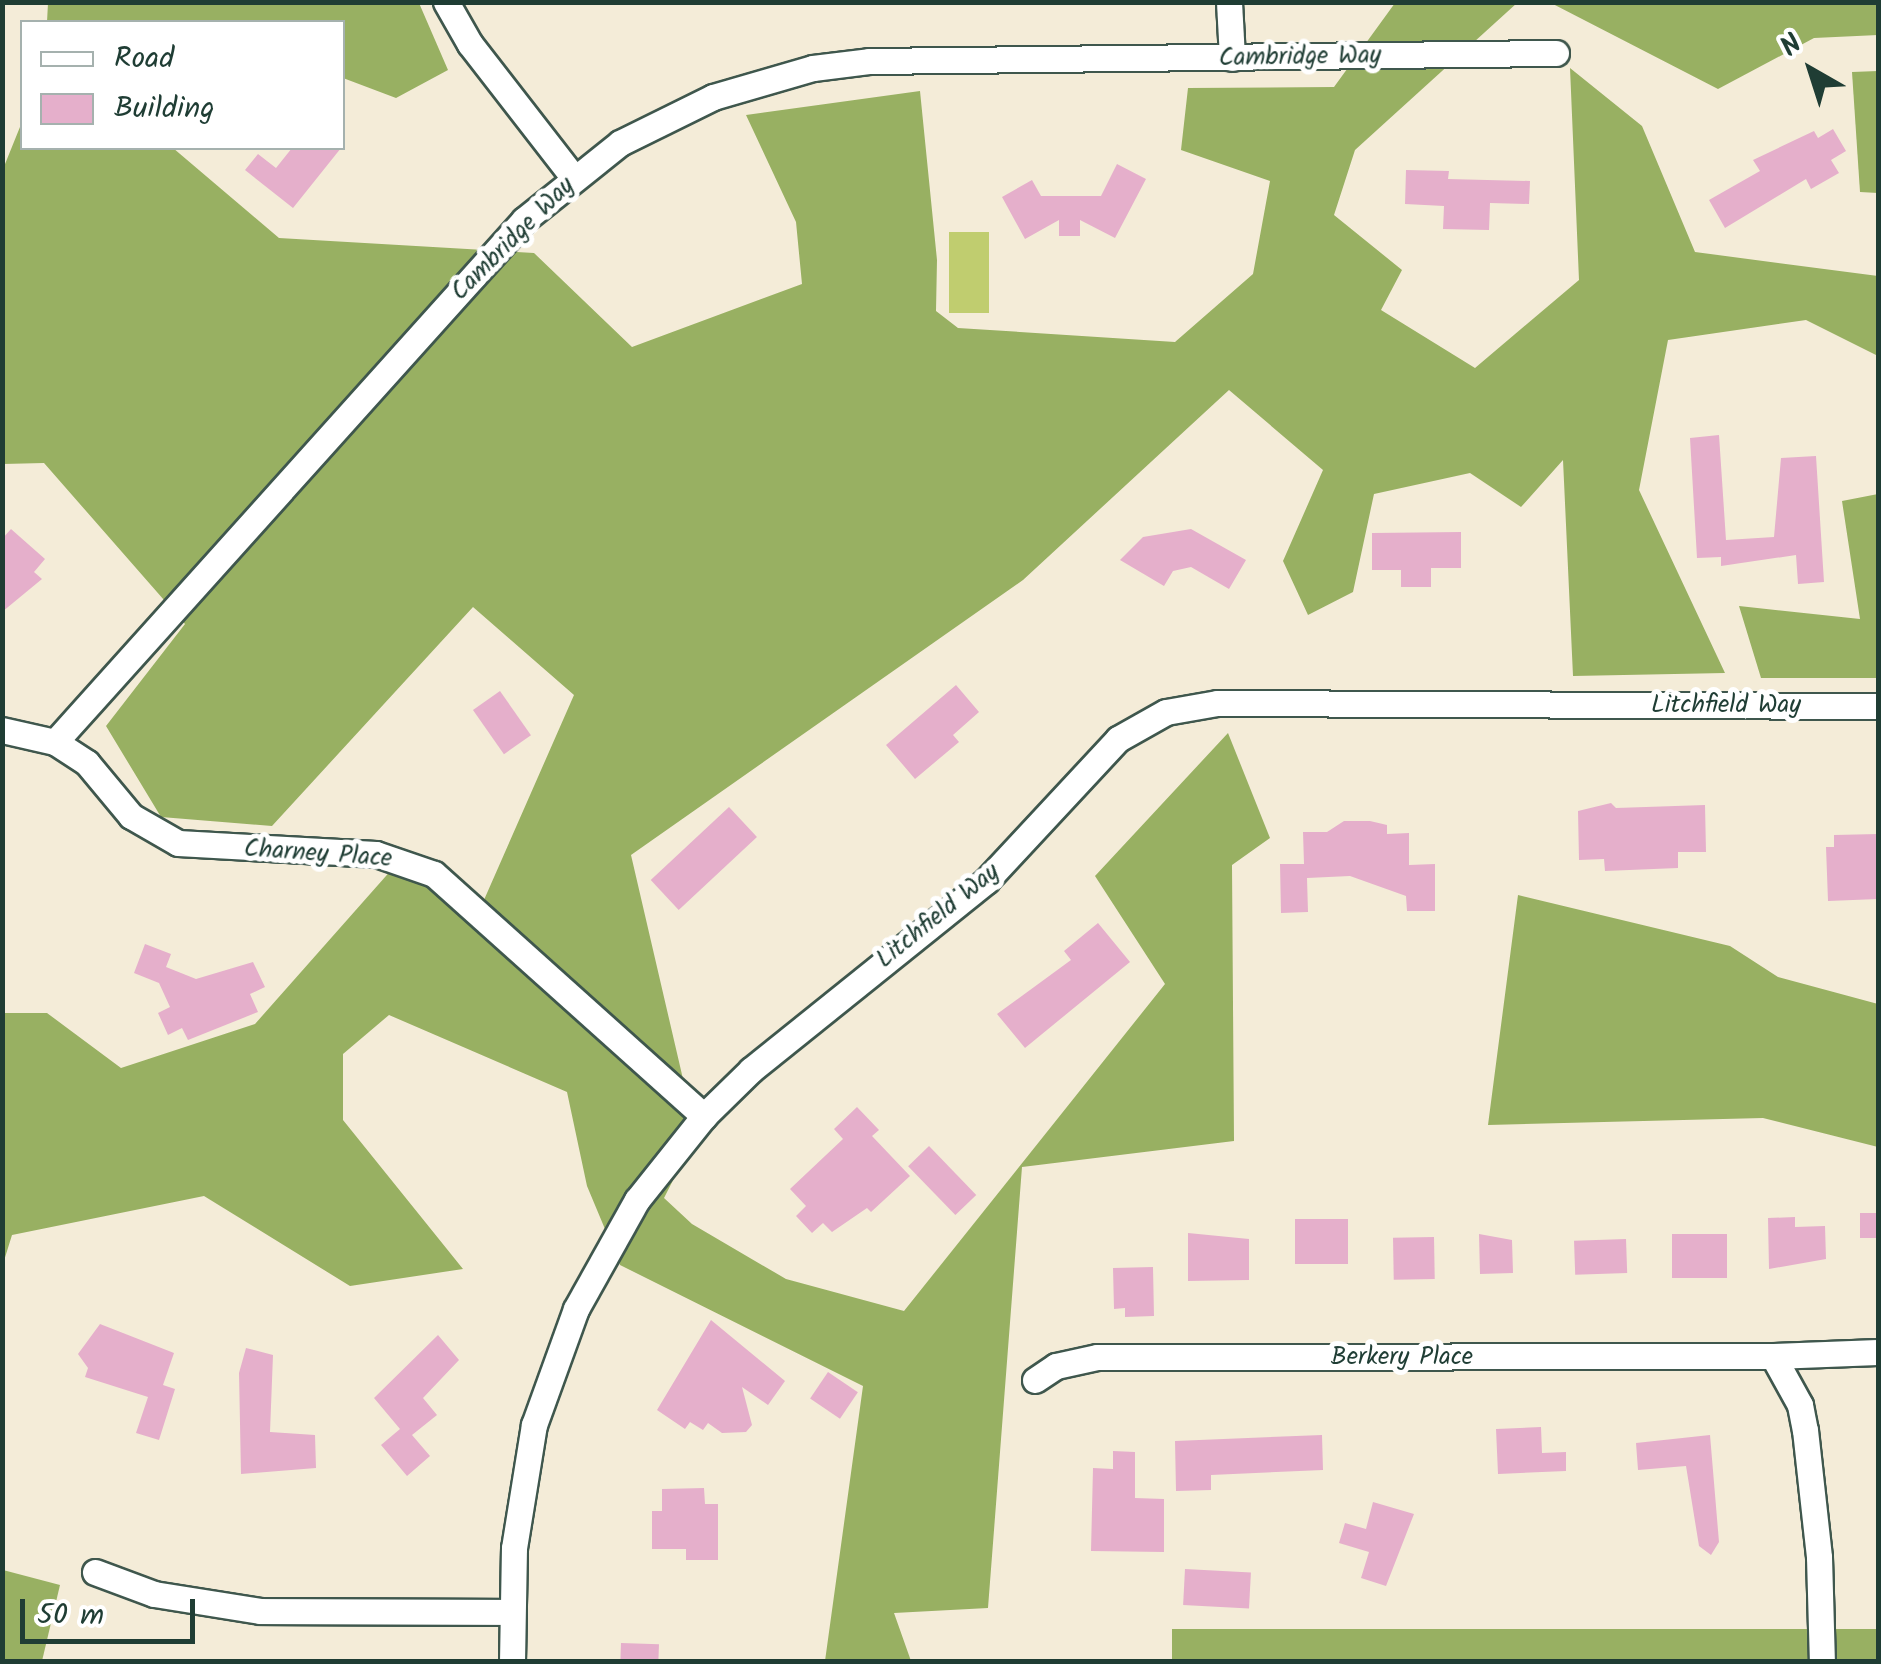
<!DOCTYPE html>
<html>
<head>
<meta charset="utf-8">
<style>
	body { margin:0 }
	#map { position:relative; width:1881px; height:1664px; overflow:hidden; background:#f4ecd8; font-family:Kalam,sans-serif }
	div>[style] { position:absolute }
	.green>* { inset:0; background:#c0cd6f; transform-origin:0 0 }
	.forest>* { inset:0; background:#98b062; transform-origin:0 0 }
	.building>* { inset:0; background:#e5afcb; transform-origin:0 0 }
	.roads { filter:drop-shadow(2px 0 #3f574d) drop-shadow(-2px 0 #3f574d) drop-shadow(0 2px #3f574d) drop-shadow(0 -2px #3f574d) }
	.minor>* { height:25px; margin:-12.5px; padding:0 12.5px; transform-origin:12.5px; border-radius:12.5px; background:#fff }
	span { translate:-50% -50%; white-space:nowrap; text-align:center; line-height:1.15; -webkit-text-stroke:10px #fff; paint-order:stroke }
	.street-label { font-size:25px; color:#1f3d34 }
	.frame { position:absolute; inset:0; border:5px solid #1f3d34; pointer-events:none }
	.legend { position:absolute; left:20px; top:20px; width:325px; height:130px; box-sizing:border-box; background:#fff; border:2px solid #a5b1ae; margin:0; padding:12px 18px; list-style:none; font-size:30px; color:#1f3d34 }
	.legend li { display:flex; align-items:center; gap:20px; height:50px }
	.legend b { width:50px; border:2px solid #a5b1ae }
	.north { position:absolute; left:1761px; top:20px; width:100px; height:100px; -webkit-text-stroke:8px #fff; paint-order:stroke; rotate:321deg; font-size:28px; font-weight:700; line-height:40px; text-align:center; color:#1f3d34 }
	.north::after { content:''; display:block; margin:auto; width:35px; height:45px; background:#1f3d34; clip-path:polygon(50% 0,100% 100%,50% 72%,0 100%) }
	.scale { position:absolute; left:20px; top:1599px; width:175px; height:45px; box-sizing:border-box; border:5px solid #1f3d34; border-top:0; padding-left:12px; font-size:30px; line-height:35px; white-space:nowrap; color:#1f3d34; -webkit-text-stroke:8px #fff; paint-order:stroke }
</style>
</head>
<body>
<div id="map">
	<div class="green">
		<i style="left:989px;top:232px;width:81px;height:40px;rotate:90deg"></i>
	</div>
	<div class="forest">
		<i style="clip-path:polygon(48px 3px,419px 3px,448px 70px,396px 98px,343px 78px,342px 22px,47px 22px)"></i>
		<i style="clip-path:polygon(1395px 3px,1517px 3px,1355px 150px,1334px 215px,1402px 270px,1381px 310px,1475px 368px,1579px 280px,1570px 68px,1642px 126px,1695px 252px,1878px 276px,1878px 356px,1806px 320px,1668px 340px,1639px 490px,1725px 673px,1573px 676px,1563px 460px,1521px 507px,1470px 473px,1374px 494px,1353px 592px,1308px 615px,1283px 561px,1323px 470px,1229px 390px,1023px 580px,631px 855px,696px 1135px,664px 1198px,692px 1224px,786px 1279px,904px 1311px,1165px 984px,1095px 876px,1228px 733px,1270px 838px,1232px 865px,1234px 1141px,1022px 1167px,988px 1608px,894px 1613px,911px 1661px,825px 1661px,863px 1386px,620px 1265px,587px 1186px,567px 1092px,389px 1015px,343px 1054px,343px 1120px,463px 1269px,350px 1286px,204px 1196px,12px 1235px,3px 1264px,3px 1013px,47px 1013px,121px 1068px,255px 1024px,401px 859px,480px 909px,574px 695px,473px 607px,272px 826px,161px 817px,106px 726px,185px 624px,44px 463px,3px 464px,3px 169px,22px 122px,22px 148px,173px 148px,279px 238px,534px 253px,632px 347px,802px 284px,796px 222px,746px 115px,920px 91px,937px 260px,936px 311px,958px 328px,1175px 342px,1253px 274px,1270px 181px,1181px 150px,1188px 88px,1334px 87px)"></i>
		<i style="clip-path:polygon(1551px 3px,1878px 3px,1878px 35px,1814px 38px,1718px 89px)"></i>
		<i style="clip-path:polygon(1878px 71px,1878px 193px,1860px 192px,1852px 72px)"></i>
		<i style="clip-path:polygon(1878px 494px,1878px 678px,1761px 678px,1739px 606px,1860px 619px,1842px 501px)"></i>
		<i style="clip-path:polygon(1518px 895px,1730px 946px,1778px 977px,1878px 1004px,1878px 1147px,1763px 1118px,1488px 1125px)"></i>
		<i style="clip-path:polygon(3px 1570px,60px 1585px,42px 1661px,3px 1661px)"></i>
		<i style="left:1172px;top:1629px;width:706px;height:33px"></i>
	</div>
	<div class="building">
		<i style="clip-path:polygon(1833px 129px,1846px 151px,1831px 160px,1839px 173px,1811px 189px,1806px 179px,1725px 228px,1709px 200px,1760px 171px,1753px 160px,1814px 131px,1818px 138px)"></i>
		<i style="clip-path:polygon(292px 148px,341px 148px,293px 208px,245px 170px,258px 154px,276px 168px)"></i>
		<i style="clip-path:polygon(1117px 164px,1146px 179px,1115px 238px,1080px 220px,1080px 236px,1059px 236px,1059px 220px,1025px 239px,1002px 197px,1032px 180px,1041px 196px,1101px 196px)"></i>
		<i style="clip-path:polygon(1406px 170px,1449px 171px,1448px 179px,1530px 181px,1529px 204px,1490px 203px,1489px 230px,1443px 229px,1444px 206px,1405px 204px)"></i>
		<i style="clip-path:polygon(1719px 435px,1726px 540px,1774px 537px,1781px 458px,1816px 456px,1824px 582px,1798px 584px,1796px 555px,1721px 566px,1721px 557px,1697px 558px,1690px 438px)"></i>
		<i style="clip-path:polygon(11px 529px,45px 559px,34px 572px,42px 579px,2px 612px,2px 539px)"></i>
		<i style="clip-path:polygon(1191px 529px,1246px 560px,1229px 589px,1191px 567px,1173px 571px,1164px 586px,1120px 560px,1143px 537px)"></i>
		<i style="clip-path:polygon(1461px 532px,1461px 568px,1431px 568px,1431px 587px,1401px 587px,1401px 570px,1372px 570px,1372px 533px)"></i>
		<i style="clip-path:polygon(956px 685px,979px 712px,953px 735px,959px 742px,915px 779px,886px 745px)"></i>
		<i style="left:500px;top:691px;width:54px;height:33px;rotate:55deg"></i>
		<i style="clip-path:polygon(1611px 803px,1616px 808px,1705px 805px,1706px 852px,1678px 852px,1678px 868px,1605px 871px,1604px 859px,1579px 860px,1578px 811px)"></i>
		<i style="left:729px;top:807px;width:41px;height:107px;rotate:47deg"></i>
		<i style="clip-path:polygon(1344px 821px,1370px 821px,1387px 825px,1387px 834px,1409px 833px,1409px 865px,1435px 864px,1435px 911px,1407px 911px,1406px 896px,1350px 876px,1307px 878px,1308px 912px,1281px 913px,1280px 864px,1304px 864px,1303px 832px,1327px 832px)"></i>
		<i style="clip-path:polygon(1878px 834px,1878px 899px,1828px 901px,1826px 847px,1834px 847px,1834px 835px)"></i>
		<i style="clip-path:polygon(1098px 923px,1130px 962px,1025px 1048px,997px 1014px,1071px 960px,1064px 951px)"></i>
		<i style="clip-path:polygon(145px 944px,171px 954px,166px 967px,196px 979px,253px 962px,265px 987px,250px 994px,258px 1012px,188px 1040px,182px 1028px,168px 1035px,158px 1013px,170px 1007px,159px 983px,134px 973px)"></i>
		<i style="clip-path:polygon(857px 1107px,879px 1130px,872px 1136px,910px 1176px,871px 1212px,867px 1208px,832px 1232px,823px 1223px,812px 1233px,796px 1216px,806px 1206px,790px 1189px,843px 1139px,834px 1129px)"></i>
		<i style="left:929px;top:1146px;width:68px;height:29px;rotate:46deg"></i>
		<i style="left:1860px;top:1213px;width:18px;height:25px"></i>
		<i style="clip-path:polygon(1795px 1217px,1795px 1227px,1825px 1226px,1826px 1259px,1769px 1269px,1768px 1218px)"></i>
		<i style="left:1295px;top:1219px;width:53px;height:45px"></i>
		<i style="clip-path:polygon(1188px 1233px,1249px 1239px,1249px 1280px,1188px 1281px)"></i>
		<i style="clip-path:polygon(1479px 1234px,1512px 1240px,1513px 1273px,1480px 1274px)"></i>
		<i style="left:1727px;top:1234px;width:44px;height:55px;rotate:90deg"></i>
		<i style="left:1434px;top:1237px;width:42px;height:41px;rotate:89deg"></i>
		<i style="left:1626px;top:1239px;width:34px;height:52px;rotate:88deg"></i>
		<i style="clip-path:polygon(1153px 1267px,1154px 1316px,1125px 1317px,1125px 1308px,1114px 1309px,1113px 1268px)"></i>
		<i style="clip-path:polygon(711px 1320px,785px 1381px,768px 1405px,742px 1387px,752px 1425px,746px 1432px,722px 1433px,708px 1423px,703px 1430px,690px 1422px,685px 1429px,657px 1410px)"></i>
		<i style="clip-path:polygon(100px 1324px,174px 1353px,163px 1385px,175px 1389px,159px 1440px,136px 1433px,148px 1397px,85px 1377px,88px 1368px,78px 1354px)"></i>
		<i style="clip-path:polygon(438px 1335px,459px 1360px,423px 1398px,437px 1415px,412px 1435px,430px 1456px,407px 1476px,381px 1445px,400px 1429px,374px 1398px)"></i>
		<i style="clip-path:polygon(246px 1348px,273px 1355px,270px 1432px,315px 1435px,316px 1468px,241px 1474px,239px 1373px)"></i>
		<i style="left:828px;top:1372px;width:36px;height:32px;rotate:34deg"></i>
		<i style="clip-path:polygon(1541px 1427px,1542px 1453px,1566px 1452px,1566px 1471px,1498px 1474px,1496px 1429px)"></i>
		<i style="clip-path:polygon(1322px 1435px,1323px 1470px,1211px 1475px,1211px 1490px,1176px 1491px,1175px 1441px)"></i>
		<i style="clip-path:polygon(1710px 1435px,1719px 1542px,1711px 1555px,1699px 1546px,1686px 1466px,1638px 1470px,1636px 1443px)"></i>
		<i style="clip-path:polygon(1113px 1451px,1135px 1452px,1135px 1498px,1164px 1499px,1164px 1552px,1091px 1551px,1093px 1468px,1113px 1469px)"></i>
		<i style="clip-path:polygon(704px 1488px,705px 1504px,718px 1504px,718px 1560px,686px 1560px,686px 1549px,652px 1549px,652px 1511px,662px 1511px,662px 1489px)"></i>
		<i style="clip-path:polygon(1373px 1502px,1414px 1514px,1386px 1586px,1361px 1578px,1369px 1552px,1339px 1543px,1345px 1523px,1366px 1529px)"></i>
		<i style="left:1185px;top:1569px;width:66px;height:36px;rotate:3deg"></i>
		<i style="left:621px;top:1643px;width:38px;height:19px;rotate:2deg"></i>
	</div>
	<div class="roads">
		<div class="minor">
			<i style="left:446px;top:2px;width:48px;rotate:60.3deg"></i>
			<i style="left:470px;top:44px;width:168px;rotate:52.2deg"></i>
			<i style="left:1229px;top:2px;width:56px;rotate:86.9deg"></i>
			<i style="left:2px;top:730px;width:54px;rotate:12.8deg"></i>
			<i style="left:55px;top:742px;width:702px;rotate:-48.06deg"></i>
			<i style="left:524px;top:220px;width:123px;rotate:-38.7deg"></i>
			<i style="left:620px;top:143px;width:104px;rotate:-26.3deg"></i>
			<i style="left:713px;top:97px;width:104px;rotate:-16.2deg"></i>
			<i style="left:813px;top:68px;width:56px;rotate:-7.1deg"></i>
			<i style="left:869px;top:61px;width:687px;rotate:-0.67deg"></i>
			<i style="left:55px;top:742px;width:38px;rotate:33deg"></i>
			<i style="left:87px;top:763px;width:69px;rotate:50.3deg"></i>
			<i style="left:131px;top:816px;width:54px;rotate:29.9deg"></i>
			<i style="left:178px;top:843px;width:198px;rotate:3.2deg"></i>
			<i style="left:376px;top:854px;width:61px;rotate:19deg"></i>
			<i style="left:434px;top:874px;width:363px;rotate:41.9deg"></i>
			<i style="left:1773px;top:1356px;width:105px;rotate:-2.2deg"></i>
			<i style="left:1035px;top:1380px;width:25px;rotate:-34deg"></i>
			<i style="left:1056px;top:1366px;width:42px;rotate:-12.4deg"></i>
			<i style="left:1097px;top:1357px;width:676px;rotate:-0.08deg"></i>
			<i style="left:1773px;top:1356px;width:56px;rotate:61.1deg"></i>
			<i style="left:1800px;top:1405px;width:25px;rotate:79deg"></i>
			<i style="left:1805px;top:1430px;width:128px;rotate:83.7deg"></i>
			<i style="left:1819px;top:1557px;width:105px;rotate:88.4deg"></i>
			<i style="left:95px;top:1572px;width:63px;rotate:20.4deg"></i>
			<i style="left:154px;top:1594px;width:107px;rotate:9.1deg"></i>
			<i style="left:260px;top:1611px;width:252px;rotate:0.2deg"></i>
			<i style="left:512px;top:1662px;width:114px;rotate:-89deg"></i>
			<i style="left:514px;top:1548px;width:125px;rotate:-80.8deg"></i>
			<i style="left:534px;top:1425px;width:123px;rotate:-70.1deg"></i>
			<i style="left:576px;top:1309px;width:125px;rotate:-60.8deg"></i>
			<i style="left:637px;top:1200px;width:107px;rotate:-51.4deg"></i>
			<i style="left:704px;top:1116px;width:66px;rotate:-44.4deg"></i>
			<i style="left:751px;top:1070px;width:302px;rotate:-38.8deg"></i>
			<i style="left:986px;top:881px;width:194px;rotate:-47.1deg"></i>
			<i style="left:1118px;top:739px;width:55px;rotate:-29.4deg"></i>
			<i style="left:1166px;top:712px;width:52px;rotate:-10deg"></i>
			<i style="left:1217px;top:703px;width:661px;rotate:0.26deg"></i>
		</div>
	</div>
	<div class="street-label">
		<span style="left:1300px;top:57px;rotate:-1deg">Cambridge Way</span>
		<span style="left:513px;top:239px;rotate:-45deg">Cambridge Way</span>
		<span style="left:1726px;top:705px">Litchfield Way</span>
		<span style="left:318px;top:854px;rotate:4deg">Charney Place</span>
		<span style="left:938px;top:916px;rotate:-39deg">Litchfield Way</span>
		<span style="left:1402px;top:1357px">Berkery Place</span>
	</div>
	<div class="frame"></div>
	<ul class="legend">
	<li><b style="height:12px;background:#fff"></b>Road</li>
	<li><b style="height:28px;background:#e5afcb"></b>Building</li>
	</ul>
	<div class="north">N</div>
	<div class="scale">50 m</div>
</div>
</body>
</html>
